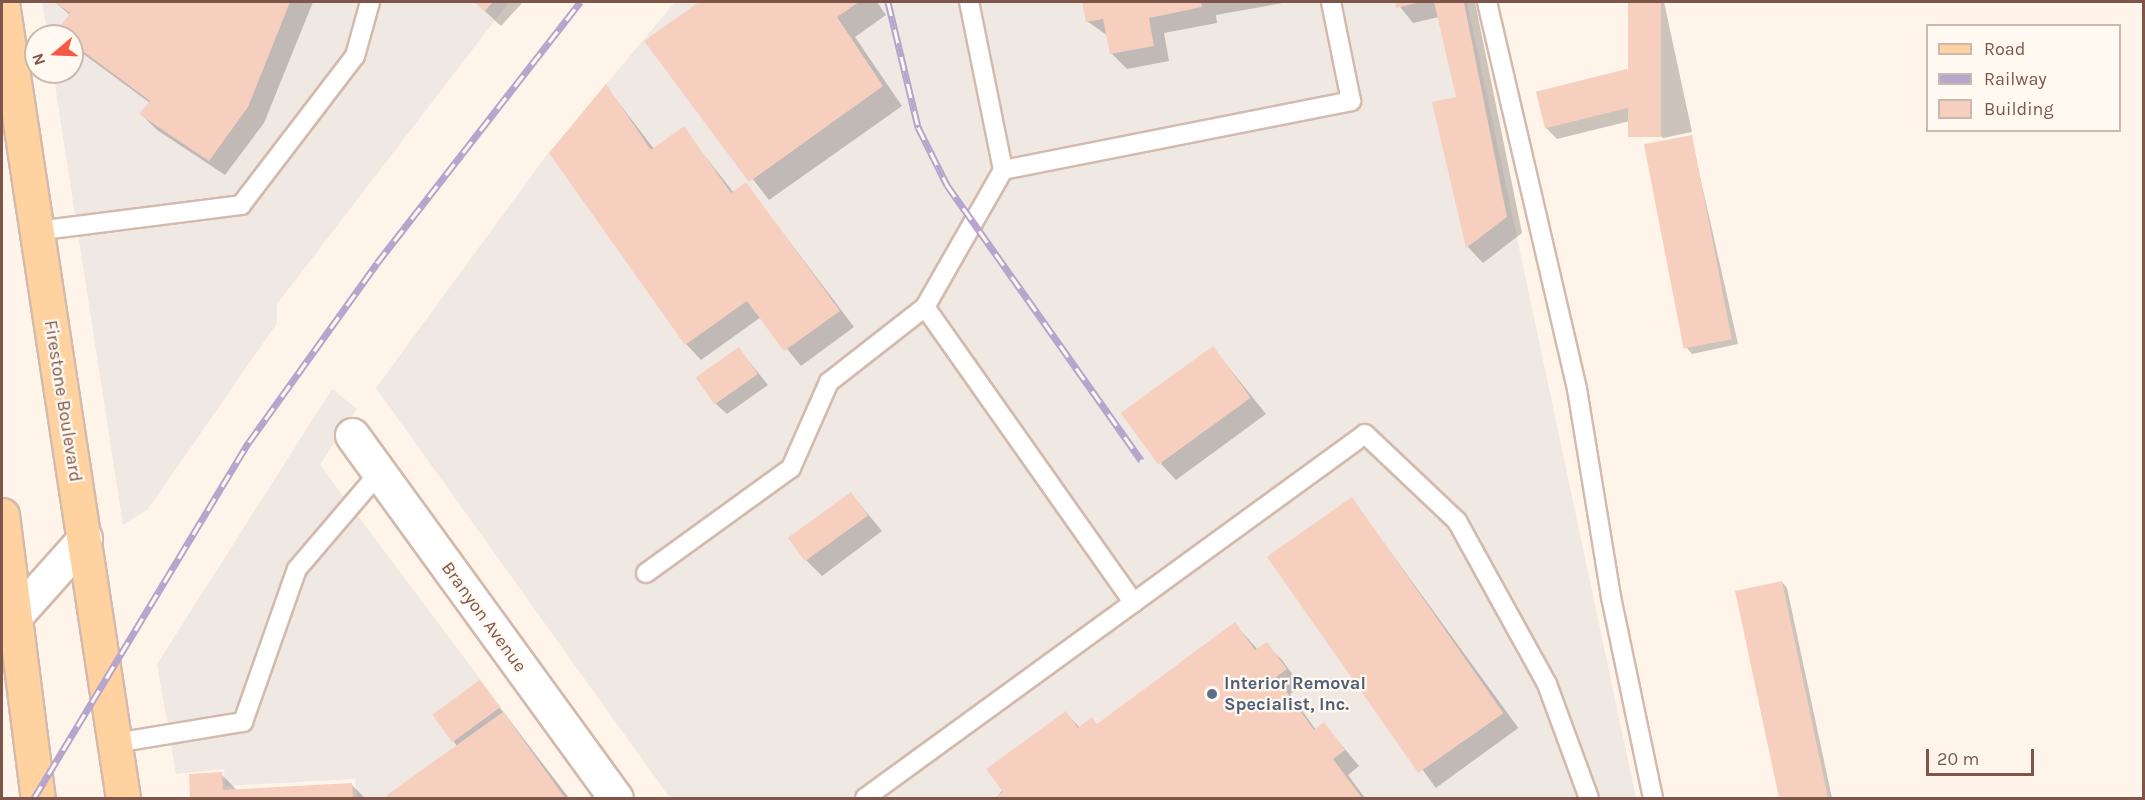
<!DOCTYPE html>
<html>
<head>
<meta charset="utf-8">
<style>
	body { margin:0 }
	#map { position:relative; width:2145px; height:800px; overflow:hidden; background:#fff4ea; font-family:Karla,sans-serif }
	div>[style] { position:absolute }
	.industrial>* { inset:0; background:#f0e8e3 }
	.shadow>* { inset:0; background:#0003; transform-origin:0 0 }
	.building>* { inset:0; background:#f7cfbe; transform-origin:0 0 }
	.roads { filter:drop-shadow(2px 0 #d3baad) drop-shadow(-2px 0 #d3baad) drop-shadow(0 2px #d3baad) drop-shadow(0 -2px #d3baad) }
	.lane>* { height:18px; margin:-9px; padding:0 9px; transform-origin:9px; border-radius:9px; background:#fff }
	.street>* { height:33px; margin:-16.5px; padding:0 16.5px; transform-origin:16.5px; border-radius:16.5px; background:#fff }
	.primary>* { height:33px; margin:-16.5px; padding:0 16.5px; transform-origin:16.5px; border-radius:16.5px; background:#ffd2a0 }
	.rail>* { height:7px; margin-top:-3.5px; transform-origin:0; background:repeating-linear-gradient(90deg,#fff9f2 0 14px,#b6a5cc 0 28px); box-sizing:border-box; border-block:2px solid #b6a5cc }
	.dots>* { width:16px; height:16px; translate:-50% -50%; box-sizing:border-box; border:3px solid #fff9f2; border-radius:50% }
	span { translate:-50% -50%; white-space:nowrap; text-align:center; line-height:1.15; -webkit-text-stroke:4.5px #fff9f2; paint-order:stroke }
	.street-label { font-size:18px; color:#7e5649 }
	.service-label { font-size:18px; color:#4e5e75; font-weight:700 }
	.left { translate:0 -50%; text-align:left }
	.frame { position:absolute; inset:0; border:3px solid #7e5649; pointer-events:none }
	.legend { position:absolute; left:1926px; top:24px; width:195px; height:108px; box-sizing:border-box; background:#fff9f2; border:2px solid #cbb8ae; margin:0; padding:8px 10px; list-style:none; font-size:18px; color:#7e5649 }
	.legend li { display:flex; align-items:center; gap:12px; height:30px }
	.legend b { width:30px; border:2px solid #cbb8ae }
	.north { position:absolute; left:24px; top:24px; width:60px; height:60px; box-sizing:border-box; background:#fff9f2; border:2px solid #cbb8ae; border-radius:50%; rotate:251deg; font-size:16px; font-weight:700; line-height:24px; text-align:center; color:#7e5649 }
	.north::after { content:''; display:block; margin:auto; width:21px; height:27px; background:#f45943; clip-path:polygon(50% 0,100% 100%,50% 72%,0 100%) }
	.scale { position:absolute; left:1926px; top:749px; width:108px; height:27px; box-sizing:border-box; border:3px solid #7e5649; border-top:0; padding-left:8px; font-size:18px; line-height:21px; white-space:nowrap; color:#7e5649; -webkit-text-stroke:4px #fff9f2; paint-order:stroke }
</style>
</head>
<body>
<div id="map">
	<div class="industrial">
		<i style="clip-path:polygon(42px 2px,509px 2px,277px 304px,277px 323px,148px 509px,123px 525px,53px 72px,72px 72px,72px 36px,48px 36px)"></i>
		<i style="clip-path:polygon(675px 2px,1467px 2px,1636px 798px,670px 798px,376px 388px,546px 156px)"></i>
		<i style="clip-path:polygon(332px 389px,357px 409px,320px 465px,569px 798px,357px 798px,355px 779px,225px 786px,224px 769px,176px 774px,157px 664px)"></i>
	</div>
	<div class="shadow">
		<i style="clip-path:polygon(55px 2px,313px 2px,264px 123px,225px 175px,157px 130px,141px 114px,150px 103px,74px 47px,72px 36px,59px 31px,70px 15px)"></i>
		<i style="clip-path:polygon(475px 2px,523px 2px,501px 26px)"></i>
		<i style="clip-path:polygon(701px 2px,877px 2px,886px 15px,855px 37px,902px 106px,769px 200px,646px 41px)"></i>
		<i style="clip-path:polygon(1084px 2px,1288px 2px,1216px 15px,1217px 23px,1164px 33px,1169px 61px,1127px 69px,1111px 53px,1108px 36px,1087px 21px)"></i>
		<i style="clip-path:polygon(1396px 2px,1475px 2px,1522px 233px,1483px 263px,1468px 247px,1434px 103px,1458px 98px,1439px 17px,1413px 23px)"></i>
		<i style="clip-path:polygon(1630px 2px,1664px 2px,1692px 132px,1663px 138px,1658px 133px)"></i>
		<i style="clip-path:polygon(1627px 71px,1637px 81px,1646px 117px,1557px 139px,1546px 128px)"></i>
		<i style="clip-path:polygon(606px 86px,654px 149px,683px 128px,734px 193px,746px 184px,854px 327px,801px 366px,761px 317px,701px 360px,686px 344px)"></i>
		<i style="clip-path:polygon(1691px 137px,1738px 344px,1692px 354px,1687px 348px)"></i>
		<i style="clip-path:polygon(1213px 348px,1266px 414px,1176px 480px,1161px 464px)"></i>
		<i style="clip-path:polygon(739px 349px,768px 385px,727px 414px,716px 404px)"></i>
		<i style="clip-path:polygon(851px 494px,882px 531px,822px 576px,806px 560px)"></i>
		<i style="left:1352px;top:499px;width:283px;height:102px;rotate:54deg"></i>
		<i style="clip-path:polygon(1782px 582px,1787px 588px,1832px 798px,1780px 798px,1737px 592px)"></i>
		<i style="clip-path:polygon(1235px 624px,1258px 650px,1266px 644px,1282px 660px,1301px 686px,1290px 694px,1316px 730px,1324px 724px,1359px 766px,1348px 775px,1365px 798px,996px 798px,1066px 713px,1080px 728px,1098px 725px)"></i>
		<i style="clip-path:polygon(479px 681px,569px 798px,388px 798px,457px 746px,434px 715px)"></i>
		<i style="clip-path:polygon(221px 774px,237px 790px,352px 785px,365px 798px,193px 798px,191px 776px)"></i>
	</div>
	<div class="building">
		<i style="clip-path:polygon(55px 2px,290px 2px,248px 107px,209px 161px,139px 114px,150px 101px,72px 43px,72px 36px,57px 31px,70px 13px)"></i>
		<i style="clip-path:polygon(474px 2px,493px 2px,485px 11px)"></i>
		<i style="clip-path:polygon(699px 2px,859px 2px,837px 17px,883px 86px,749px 182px,644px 41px)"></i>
		<i style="clip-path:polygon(1082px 2px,1201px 2px,1202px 7px,1149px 18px,1154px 46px,1110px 54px,1103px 19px,1086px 22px)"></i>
		<i style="clip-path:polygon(1395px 2px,1421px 2px,1396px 8px)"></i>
		<i style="clip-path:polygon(1434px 2px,1464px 2px,1507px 217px,1466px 248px,1432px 102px,1456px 97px)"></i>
		<i style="left:1628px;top:2px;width:33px;height:135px"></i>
		<i style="left:1627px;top:69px;width:38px;height:94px;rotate:76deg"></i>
		<i style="clip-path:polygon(606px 84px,651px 150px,684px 126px,731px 193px,746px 182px,840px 311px,784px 351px,747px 301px,685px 345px,549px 153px)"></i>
		<i style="left:1692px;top:135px;width:208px;height:49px;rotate:79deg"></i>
		<i style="left:1213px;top:346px;width:64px;height:114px;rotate:54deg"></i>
		<i style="left:739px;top:347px;width:33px;height:53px;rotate:55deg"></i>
		<i style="left:851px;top:492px;width:29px;height:78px;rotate:54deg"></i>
		<i style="left:1352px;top:497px;width:264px;height:104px;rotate:55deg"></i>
		<i style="left:1782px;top:581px;width:222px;height:48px;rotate:78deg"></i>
		<i style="clip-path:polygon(1235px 622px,1255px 650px,1267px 642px,1287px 669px,1276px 677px,1314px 730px,1324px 722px,1345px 750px,1333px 759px,1362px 798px,994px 798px,1003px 792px,986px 769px,1066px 711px,1078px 728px,1092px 717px,1097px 724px)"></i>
		<i style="left:480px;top:680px;width:34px;height:59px;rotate:54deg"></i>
		<i style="clip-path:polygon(503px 712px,565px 798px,387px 798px,387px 795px)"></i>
		<i style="clip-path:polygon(222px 772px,223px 790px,352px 783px,353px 798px,190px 798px,189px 774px)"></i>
	</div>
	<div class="roads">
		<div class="lane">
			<i style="left:1487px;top:2px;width:397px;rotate:76.9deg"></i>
			<i style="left:1577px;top:389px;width:211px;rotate:80.7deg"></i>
			<i style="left:1611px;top:597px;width:205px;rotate:78.2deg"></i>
			<i style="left:1003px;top:170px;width:355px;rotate:-11.2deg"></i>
			<i style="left:1351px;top:101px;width:101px;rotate:-101.4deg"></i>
			<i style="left:36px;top:231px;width:207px;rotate:-7.2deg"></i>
			<i style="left:241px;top:205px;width:188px;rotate:-52.6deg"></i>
			<i style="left:355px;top:56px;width:56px;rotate:-74.5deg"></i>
			<i style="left:925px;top:307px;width:158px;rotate:-60.3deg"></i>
			<i style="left:1003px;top:170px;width:171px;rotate:-101.4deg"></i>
			<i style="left:646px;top:573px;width:179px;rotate:-35.9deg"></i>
			<i style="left:791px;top:468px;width:94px;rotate:-66.2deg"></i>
			<i style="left:829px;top:382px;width:122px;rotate:-38deg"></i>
			<i style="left:925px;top:307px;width:362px;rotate:54.8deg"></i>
			<i style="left:116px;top:743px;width:129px;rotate:-9.4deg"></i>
			<i style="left:243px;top:722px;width:162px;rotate:-70.6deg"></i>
			<i style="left:297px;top:569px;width:126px;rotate:-49.5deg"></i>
			<i style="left:865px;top:798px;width:618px;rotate:-36.05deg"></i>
			<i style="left:1365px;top:434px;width:127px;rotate:43.4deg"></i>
			<i style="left:1457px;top:521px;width:186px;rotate:61.1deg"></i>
			<i style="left:1547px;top:684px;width:121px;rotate:69.8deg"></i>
		</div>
		<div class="street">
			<i style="left:352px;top:435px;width:449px;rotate:54deg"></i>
			<i style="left:2px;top:617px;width:15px;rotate:-11deg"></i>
			<i style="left:17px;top:614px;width:102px;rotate:-48.2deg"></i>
		</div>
		<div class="primary">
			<i style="left:2px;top:3px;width:804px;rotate:81.35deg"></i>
			<i style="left:2px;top:515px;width:285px;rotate:82.8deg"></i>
		</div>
	</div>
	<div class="rail">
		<i style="left:888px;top:2px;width:129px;rotate:76.5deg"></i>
		<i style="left:918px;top:127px;width:65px;rotate:63.4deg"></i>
		<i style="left:947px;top:185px;width:337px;rotate:54.8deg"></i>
		<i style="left:34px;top:798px;width:416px;rotate:-58.9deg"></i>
		<i style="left:249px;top:442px;width:220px;rotate:-54.4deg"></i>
		<i style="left:377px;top:263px;width:331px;rotate:-52.1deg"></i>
	</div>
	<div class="dots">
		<i style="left:1212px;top:694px;background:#5c6f8a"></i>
	</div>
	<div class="street-label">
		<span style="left:63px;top:401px;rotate:81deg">Firestone Boulevard</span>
		<span style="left:484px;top:617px;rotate:54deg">Branyon Avenue</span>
	</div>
	<div class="service-label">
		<span class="left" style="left:1224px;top:694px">Interior Removal<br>Specialist, Inc.</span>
	</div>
	<div class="frame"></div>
	<ul class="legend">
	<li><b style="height:8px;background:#ffd2a0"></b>Road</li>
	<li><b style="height:8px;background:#b6a5cc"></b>Railway</li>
	<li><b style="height:16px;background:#f7cfbe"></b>Building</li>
	</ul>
	<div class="north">N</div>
	<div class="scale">20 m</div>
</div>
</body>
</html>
